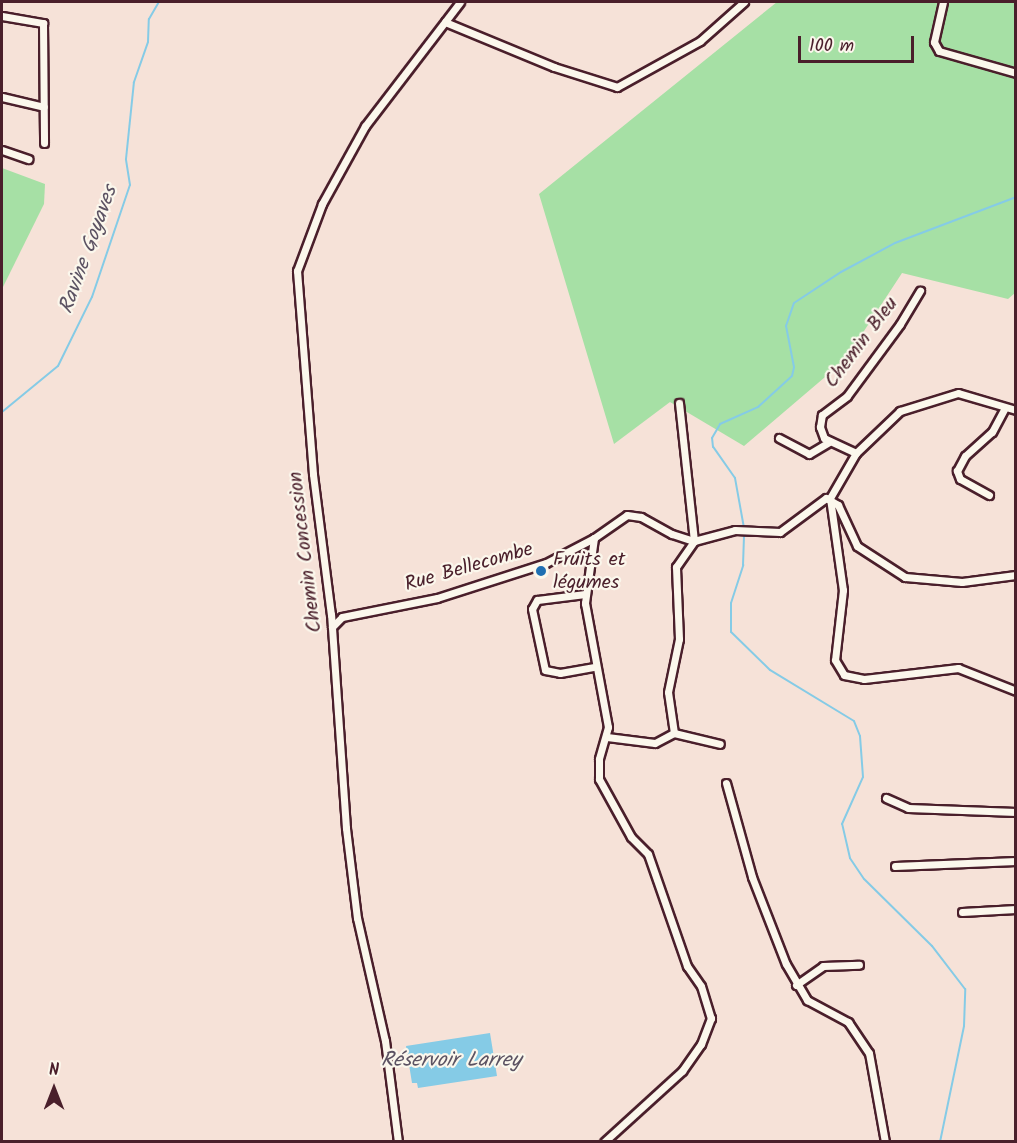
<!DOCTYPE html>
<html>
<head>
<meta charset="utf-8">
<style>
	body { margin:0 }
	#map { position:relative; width:1017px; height:1143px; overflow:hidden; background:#f6e2d8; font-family:Kalam,sans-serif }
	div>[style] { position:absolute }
	.green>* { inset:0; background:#a6e0a5 }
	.water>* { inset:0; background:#85cbe6 }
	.stream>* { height:2px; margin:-1px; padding:0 1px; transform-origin:1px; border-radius:1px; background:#85cbe6 }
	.roads { filter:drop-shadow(2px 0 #4a1f2b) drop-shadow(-2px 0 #4a1f2b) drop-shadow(0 2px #4a1f2b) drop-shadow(0 -2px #4a1f2b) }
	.street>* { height:7px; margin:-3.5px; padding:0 3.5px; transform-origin:3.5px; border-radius:3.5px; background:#fbf7ec }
	.dots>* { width:16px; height:16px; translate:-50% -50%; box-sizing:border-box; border:3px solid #fbf7ec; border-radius:50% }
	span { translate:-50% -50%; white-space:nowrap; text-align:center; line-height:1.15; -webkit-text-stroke:4.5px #fbf7ec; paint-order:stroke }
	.street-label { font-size:20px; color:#4a1f2b }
	.poi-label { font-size:20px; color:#4a1f2b }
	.left { translate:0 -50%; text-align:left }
	.water-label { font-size:21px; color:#5c5363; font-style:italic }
	.frame { position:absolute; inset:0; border:3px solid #4a1f2b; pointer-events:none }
	.north { position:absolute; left:24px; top:1059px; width:60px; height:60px; -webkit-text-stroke:4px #fbf7ec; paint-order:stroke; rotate:0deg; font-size:16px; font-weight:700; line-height:24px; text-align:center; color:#4a1f2b }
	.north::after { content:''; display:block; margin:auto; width:21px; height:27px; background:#4a1f2b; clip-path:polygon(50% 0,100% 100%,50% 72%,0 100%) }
	.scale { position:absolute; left:798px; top:36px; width:116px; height:27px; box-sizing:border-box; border:3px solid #4a1f2b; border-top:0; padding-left:8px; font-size:18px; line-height:21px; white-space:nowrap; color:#4a1f2b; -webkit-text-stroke:4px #fbf7ec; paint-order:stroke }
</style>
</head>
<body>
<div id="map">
	<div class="green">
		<i style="clip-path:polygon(777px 2px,1015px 2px,1015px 293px,1008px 299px,902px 273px,845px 360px,744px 446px,670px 402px,614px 444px,539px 194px)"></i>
		<i style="clip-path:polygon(2px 168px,45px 184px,44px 204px,2px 289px)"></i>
	</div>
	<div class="water">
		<i style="clip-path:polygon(490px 1033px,497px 1076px,418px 1088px,417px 1083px,412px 1083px,406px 1046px)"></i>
	</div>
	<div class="stream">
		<i style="left:2px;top:412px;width:72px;rotate:-39.4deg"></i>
		<i style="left:58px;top:366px;width:77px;rotate:-63.8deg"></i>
		<i style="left:92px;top:297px;width:118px;rotate:-71.3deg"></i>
		<i style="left:130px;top:185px;width:26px;rotate:-99deg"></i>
		<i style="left:126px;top:159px;width:77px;rotate:-84.1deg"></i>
		<i style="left:134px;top:82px;width:42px;rotate:-70.7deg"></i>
		<i style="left:148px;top:42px;width:23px;rotate:-88deg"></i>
		<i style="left:149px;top:19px;width:20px;rotate:-60deg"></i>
		<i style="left:940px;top:1142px;width:118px;rotate:-78.3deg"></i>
		<i style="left:964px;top:1026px;width:37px;rotate:-88deg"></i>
		<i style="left:965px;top:989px;width:54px;rotate:-127.5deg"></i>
		<i style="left:932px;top:946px;width:95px;rotate:-135.4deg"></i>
		<i style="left:864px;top:879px;width:25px;rotate:-124deg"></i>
		<i style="left:850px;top:858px;width:35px;rotate:-103deg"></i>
		<i style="left:842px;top:824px;width:51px;rotate:-65.9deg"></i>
		<i style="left:863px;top:777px;width:41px;rotate:-94.2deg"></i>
		<i style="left:860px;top:736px;width:16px;rotate:-112deg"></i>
		<i style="left:854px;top:721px;width:98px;rotate:-148.7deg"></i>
		<i style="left:770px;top:670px;width:54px;rotate:-135.7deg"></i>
		<i style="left:731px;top:632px;width:29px;rotate:-90deg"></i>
		<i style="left:731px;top:603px;width:40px;rotate:-72deg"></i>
		<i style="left:743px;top:565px;width:37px;rotate:-88deg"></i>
		<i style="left:744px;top:528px;width:51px;rotate:-100.2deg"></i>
		<i style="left:735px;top:478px;width:38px;rotate:-125deg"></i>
		<i style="left:713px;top:447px;width:9px;rotate:-96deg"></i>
		<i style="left:712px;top:438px;width:16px;rotate:-60deg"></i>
		<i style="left:720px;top:424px;width:42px;rotate:-24.1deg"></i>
		<i style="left:758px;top:407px;width:46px;rotate:-42.4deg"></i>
		<i style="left:792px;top:376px;width:9px;rotate:-77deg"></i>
		<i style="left:794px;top:367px;width:42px;rotate:-101deg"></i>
		<i style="left:786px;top:326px;width:24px;rotate:-71deg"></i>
		<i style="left:794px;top:303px;width:56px;rotate:-33.4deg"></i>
		<i style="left:841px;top:272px;width:61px;rotate:-28.2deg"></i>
		<i style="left:895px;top:243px;width:129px;rotate:-20.8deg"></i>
	</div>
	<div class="roads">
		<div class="street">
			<i style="left:943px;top:2px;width:41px;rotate:102.7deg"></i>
			<i style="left:934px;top:42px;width:10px;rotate:61deg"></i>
			<i style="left:939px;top:51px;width:80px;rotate:15.9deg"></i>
			<i style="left:2px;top:16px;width:42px;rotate:9.7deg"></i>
			<i style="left:43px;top:23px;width:120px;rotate:89.5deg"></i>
			<i style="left:445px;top:22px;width:118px;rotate:22.4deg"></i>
			<i style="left:554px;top:67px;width:66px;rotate:17.6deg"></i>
			<i style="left:617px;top:87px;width:95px;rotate:-29deg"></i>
			<i style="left:700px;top:41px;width:59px;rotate:-41.6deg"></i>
			<i style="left:2px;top:97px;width:43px;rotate:13.4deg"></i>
			<i style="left:2px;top:150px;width:28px;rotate:19deg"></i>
			<i style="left:1016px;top:410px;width:60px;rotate:-163.7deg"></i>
			<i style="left:958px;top:393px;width:61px;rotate:162.8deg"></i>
			<i style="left:900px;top:411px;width:61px;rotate:136.3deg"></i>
			<i style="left:856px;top:453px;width:52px;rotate:120deg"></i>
			<i style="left:830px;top:498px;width:93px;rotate:82deg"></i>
			<i style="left:843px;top:590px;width:70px;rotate:96.5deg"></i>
			<i style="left:835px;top:660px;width:17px;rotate:59deg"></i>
			<i style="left:844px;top:675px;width:20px;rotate:11deg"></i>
			<i style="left:864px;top:679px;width:95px;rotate:-6.7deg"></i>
			<i style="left:958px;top:668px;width:62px;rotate:21.6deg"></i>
			<i style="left:779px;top:438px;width:34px;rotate:28deg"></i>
			<i style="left:809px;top:454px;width:23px;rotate:-31deg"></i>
			<i style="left:856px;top:453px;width:35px;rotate:-155deg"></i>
			<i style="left:824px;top:438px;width:12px;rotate:-110deg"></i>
			<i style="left:820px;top:427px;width:12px;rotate:-81deg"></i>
			<i style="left:822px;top:415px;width:31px;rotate:-37deg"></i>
			<i style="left:847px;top:396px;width:89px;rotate:-53.6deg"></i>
			<i style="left:900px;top:324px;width:39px;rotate:-59deg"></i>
			<i style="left:989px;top:495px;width:33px;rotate:-151deg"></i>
			<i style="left:960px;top:479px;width:9px;rotate:-111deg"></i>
			<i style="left:957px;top:471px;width:17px;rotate:-62deg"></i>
			<i style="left:965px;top:456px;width:36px;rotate:-42deg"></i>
			<i style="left:992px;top:432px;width:26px;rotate:-62deg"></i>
			<i style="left:594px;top:538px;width:66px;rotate:97.9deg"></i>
			<i style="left:585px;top:603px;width:126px;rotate:79.5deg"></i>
			<i style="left:608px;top:727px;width:33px;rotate:106deg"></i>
			<i style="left:599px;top:759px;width:20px;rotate:90deg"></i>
			<i style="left:599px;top:779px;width:66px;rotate:61.1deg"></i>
			<i style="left:631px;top:837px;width:24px;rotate:45deg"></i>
			<i style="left:648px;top:854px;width:119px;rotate:70.8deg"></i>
			<i style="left:687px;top:966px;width:24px;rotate:55deg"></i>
			<i style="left:701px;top:986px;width:34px;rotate:73deg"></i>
			<i style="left:711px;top:1018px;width:28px;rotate:111deg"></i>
			<i style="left:701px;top:1044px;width:33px;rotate:125deg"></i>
			<i style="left:682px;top:1071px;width:105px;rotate:137.7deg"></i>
			<i style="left:585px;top:594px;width:48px;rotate:172.9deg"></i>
			<i style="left:537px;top:600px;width:10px;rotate:119deg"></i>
			<i style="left:532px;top:609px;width:62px;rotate:78deg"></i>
			<i style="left:545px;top:670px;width:15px;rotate:11deg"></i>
			<i style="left:560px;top:673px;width:35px;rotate:-10deg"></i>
			<i style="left:332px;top:627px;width:14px;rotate:-45deg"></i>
			<i style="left:342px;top:617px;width:97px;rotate:-11.3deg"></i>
			<i style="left:437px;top:598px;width:114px;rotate:-17.8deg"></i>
			<i style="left:546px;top:563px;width:54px;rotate:-27.5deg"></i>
			<i style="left:594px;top:538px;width:40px;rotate:-34.9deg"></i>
			<i style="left:627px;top:515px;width:14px;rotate:8deg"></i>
			<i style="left:641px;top:517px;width:35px;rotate:29deg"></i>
			<i style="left:672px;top:534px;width:23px;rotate:18deg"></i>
			<i style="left:694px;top:541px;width:42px;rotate:-15deg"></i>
			<i style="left:735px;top:530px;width:45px;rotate:2.5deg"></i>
			<i style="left:780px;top:532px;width:57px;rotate:-36.5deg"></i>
			<i style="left:826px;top:498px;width:14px;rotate:30deg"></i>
			<i style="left:838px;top:505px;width:45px;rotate:65.1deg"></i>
			<i style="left:857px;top:546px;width:57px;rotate:32.9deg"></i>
			<i style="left:905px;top:577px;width:57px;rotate:5deg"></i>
			<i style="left:962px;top:582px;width:54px;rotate:-7.4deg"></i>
			<i style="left:674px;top:733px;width:47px;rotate:13.4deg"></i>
			<i style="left:607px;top:737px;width:48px;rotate:7.1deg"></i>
			<i style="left:655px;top:743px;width:21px;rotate:-28deg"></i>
			<i style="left:674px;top:733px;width:41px;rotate:-98.3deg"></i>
			<i style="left:668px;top:692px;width:54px;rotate:-78.3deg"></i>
			<i style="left:679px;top:639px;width:72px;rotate:-92.4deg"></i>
			<i style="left:676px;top:567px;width:32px;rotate:-55deg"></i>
			<i style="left:694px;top:541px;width:139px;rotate:-96.2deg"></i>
			<i style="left:726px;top:783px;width:98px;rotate:74.5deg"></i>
			<i style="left:752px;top:877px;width:93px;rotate:68.7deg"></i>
			<i style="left:786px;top:964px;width:42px;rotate:59.7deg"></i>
			<i style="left:807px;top:1000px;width:47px;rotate:28.2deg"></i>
			<i style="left:848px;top:1022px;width:37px;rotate:56deg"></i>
			<i style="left:869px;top:1053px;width:90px;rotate:79.8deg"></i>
			<i style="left:886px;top:798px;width:24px;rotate:24deg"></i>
			<i style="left:908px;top:808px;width:108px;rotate:2.1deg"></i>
			<i style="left:895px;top:866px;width:121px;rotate:-2.4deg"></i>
			<i style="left:962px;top:912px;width:54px;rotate:-3.2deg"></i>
			<i style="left:796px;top:985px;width:33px;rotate:-35deg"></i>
			<i style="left:823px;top:966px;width:36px;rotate:-2deg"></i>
			<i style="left:398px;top:1142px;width:102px;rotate:-97.3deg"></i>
			<i style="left:385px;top:1041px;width:126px;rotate:-102.8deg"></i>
			<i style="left:357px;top:918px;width:91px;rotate:-97deg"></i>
			<i style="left:346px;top:828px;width:214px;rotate:-94deg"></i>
			<i style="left:331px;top:615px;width:142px;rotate:-97.3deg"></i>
			<i style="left:313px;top:474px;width:204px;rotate:-94.5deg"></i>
			<i style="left:297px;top:271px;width:72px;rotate:-69.5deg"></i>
			<i style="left:322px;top:204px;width:89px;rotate:-61.1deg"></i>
			<i style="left:365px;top:126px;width:156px;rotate:-52.5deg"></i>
		</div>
	</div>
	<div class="dots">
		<i style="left:541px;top:571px;background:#1f6fb2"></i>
	</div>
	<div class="street-label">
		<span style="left:862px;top:343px;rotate:-53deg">Chemin Bleu</span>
		<span style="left:306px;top:552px;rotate:-97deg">Chemin Concession</span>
		<span style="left:469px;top:568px;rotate:-16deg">Rue Bellecombe</span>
	</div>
	<div class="poi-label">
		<span class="left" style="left:553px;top:572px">Fruits et<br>légumes</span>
	</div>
	<div class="water-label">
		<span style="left:89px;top:250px;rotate:-70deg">Ravine Goyaves</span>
		<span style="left:451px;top:1061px">Réservoir Larrey</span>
	</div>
	<div class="frame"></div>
	<div class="north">N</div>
	<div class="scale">100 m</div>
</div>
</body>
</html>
